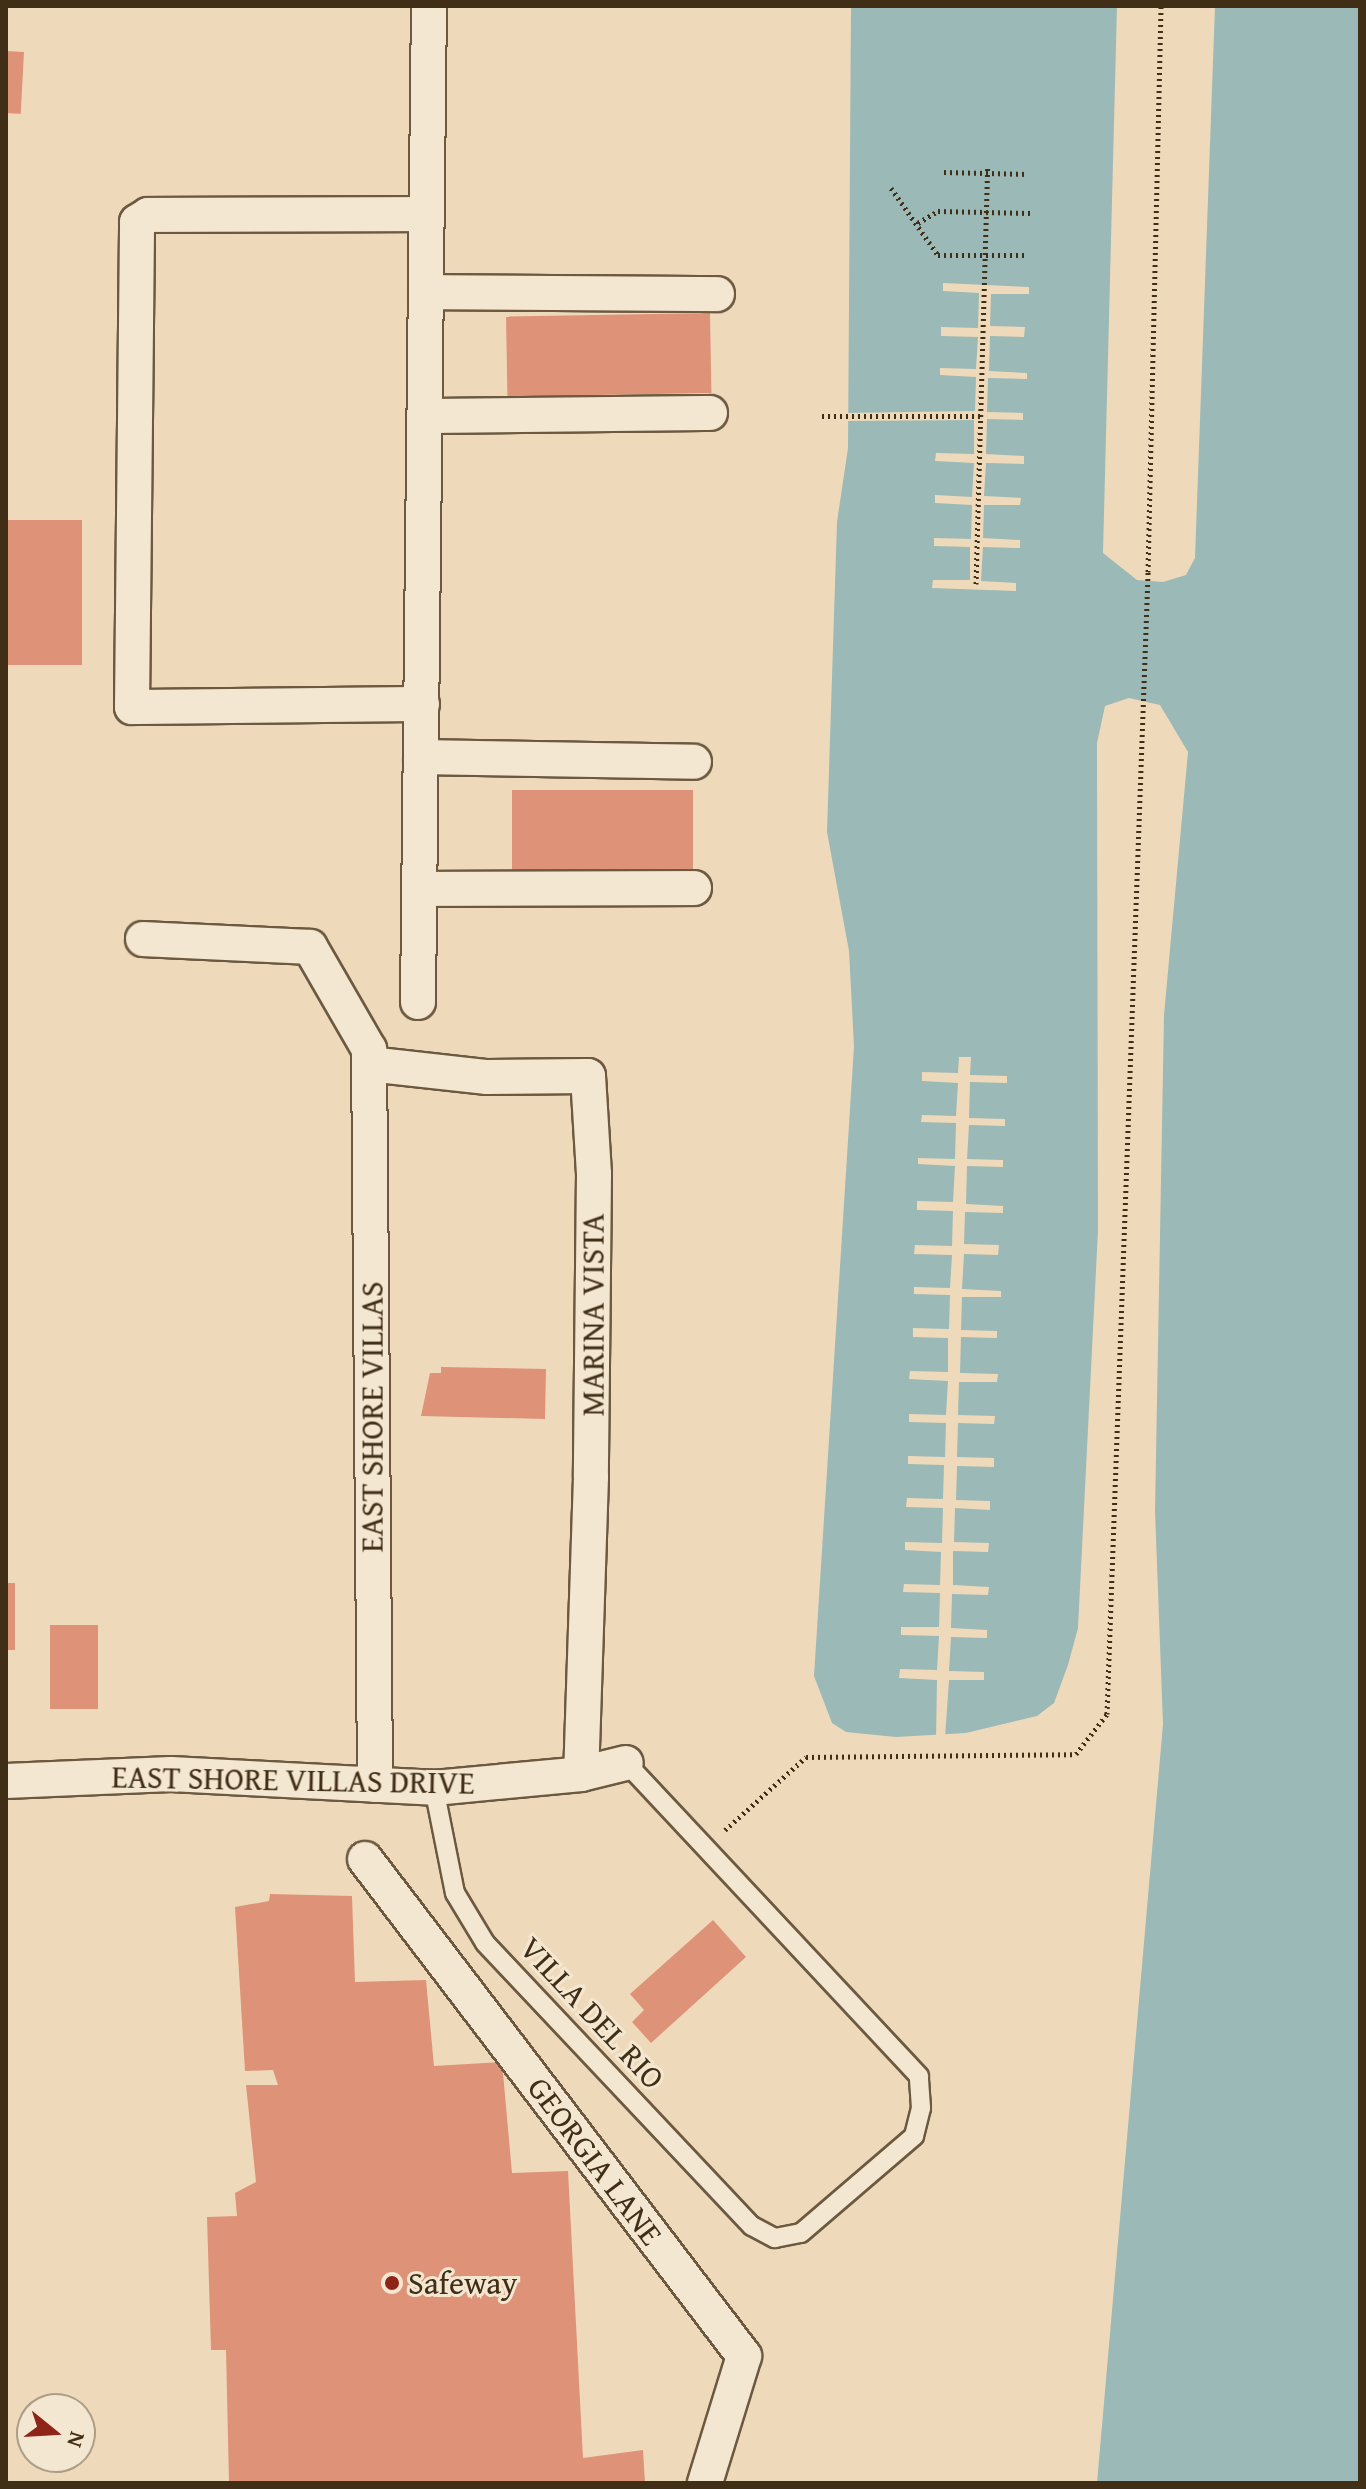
<!DOCTYPE html>
<html>
<head>
<meta charset="utf-8">
<style>
	body { margin:0 }
	#map { position:relative; width:1366px; height:2489px; overflow:hidden; background:#eedaba; font-family:"Gentium Book Plus",serif }
	div>[style] { position:absolute }
	.water>* { inset:0; background:#9bb9b7 }
	.pier>* { inset:0; background:#eedaba }
	.building>* { inset:0; background:#de9278; transform-origin:0 0 }
	.path>* { height:5px; margin-top:-2.5px; transform-origin:0; background:repeating-linear-gradient(90deg,#402e17 0 2px,transparent 0 6px) }
	.roads { filter:drop-shadow(2px 0 #6c5940) drop-shadow(-2px 0 #6c5940) drop-shadow(0 2px #6c5940) drop-shadow(0 -2px #6c5940) }
	.lane>* { height:18px; margin:-9px; padding:0 9px; transform-origin:9px; border-radius:9px; background:#f4e7d2 }
	.street>* { height:34px; margin:-17px; padding:0 17px; transform-origin:17px; border-radius:17px; background:#f4e7d2 }
	.dots>* { width:22px; height:22px; translate:-50% -50%; box-sizing:border-box; border:4px solid #f4e7d2; border-radius:50% }
	span { translate:-50% -50%; white-space:nowrap; text-align:center; line-height:1.15; -webkit-text-stroke:6px #f4e7d2; paint-order:stroke }
	.street-label { font-size:32px; color:#402e17 }
	.poi-label { font-size:32px; color:#402e17 }
	.left { translate:0 -50%; text-align:left }
	.frame { position:absolute; inset:0; border:8px solid #402e17; pointer-events:none }
	.north { position:absolute; left:16px; top:2393px; width:80px; height:80px; box-sizing:border-box; background:#f4e7d2; border:2px solid #ac9d87; border-radius:50%; rotate:108deg; font-size:22px; font-weight:700; line-height:32px; text-align:center; color:#402e17 }
	.north::after { content:''; display:block; margin:auto; width:28px; height:36px; background:#8f2418; clip-path:polygon(50% 0,100% 100%,50% 72%,0 100%) }
</style>
</head>
<body>
<div id="map">
	<div class="water">
		<i style="clip-path:polygon(851px 6px,1117px 6px,1103px 553px,1137px 580px,1163px 582px,1186px 575px,1195px 558px,1215px 6px,1360px 6px,1360px 2483px,1097px 2483px,1163px 1724px,1155px 1511px,1164px 1015px,1188px 752px,1160px 705px,1129px 698px,1105px 706px,1097px 743px,1098px 1230px,1078px 1628px,1068px 1665px,1054px 1703px,1037px 1716px,966px 1733px,896px 1737px,846px 1732px,832px 1723px,814px 1676px,854px 1046px,849px 951px,827px 832px,837px 522px,848px 448px)"></i>
	</div>
	<div class="pier">
		<i style="clip-path:polygon(943px 283px,1029px 287px,1029px 294px,991px 294px,990px 326px,1025px 327px,1024px 337px,990px 336px,989px 371px,1027px 373px,1027px 379px,988px 378px,987px 412px,1023px 413px,1023px 420px,987px 419px,986px 454px,1024px 456px,1024px 464px,986px 463px,984px 496px,1021px 498px,1020px 505px,984px 505px,983px 538px,1020px 540px,1020px 548px,983px 547px,981px 581px,1016px 583px,1016px 591px,932px 588px,933px 580px,970px 580px,970px 547px,934px 546px,934px 538px,971px 539px,972px 505px,935px 503px,935px 495px,972px 497px,974px 463px,935px 461px,936px 453px,974px 454px,974px 420px,844px 421px,844px 413px,975px 411px,976px 377px,940px 375px,940px 368px,976px 369px,978px 337px,941px 336px,941px 327px,978px 328px,979px 293px,943px 291px)"></i>
		<i style="clip-path:polygon(959px 1057px,971px 1057px,970px 1075px,1007px 1076px,1007px 1083px,970px 1082px,969px 1118px,1005px 1119px,1005px 1126px,969px 1125px,967px 1159px,1003px 1160px,1003px 1167px,967px 1166px,966px 1204px,1003px 1206px,1003px 1213px,965px 1212px,964px 1244px,999px 1245px,998px 1255px,964px 1254px,962px 1289px,1001px 1291px,1001px 1297px,962px 1297px,961px 1330px,997px 1331px,997px 1338px,961px 1337px,960px 1373px,998px 1374px,997px 1382px,959px 1382px,958px 1415px,995px 1416px,994px 1424px,958px 1423px,957px 1457px,994px 1458px,994px 1467px,957px 1466px,956px 1500px,990px 1501px,990px 1510px,955px 1508px,954px 1542px,989px 1543px,988px 1552px,953px 1551px,953px 1585px,989px 1587px,988px 1595px,952px 1594px,951px 1628px,987px 1630px,987px 1638px,951px 1637px,949px 1671px,984px 1672px,984px 1680px,949px 1680px,945px 1738px,936px 1739px,937px 1680px,899px 1678px,900px 1669px,937px 1670px,939px 1636px,901px 1635px,901px 1627px,939px 1627px,940px 1593px,903px 1592px,904px 1584px,940px 1585px,941px 1552px,905px 1550px,905px 1542px,942px 1543px,943px 1508px,906px 1507px,907px 1498px,943px 1499px,944px 1465px,908px 1464px,908px 1456px,945px 1457px,946px 1423px,909px 1422px,909px 1414px,946px 1415px,948px 1381px,909px 1379px,910px 1371px,948px 1372px,948px 1338px,913px 1337px,913px 1328px,949px 1329px,950px 1295px,914px 1294px,914px 1287px,950px 1288px,952px 1255px,914px 1254px,915px 1245px,952px 1246px,953px 1211px,917px 1210px,917px 1201px,953px 1202px,955px 1166px,918px 1164px,918px 1158px,955px 1159px,956px 1123px,921px 1122px,922px 1115px,956px 1116px,958px 1083px,922px 1081px,922px 1072px,958px 1073px)"></i>
	</div>
	<div class="building">
		<i style="left:6px;top:51px;width:18px;height:62px;rotate:3deg"></i>
		<i style="left:710px;top:313px;width:80px;height:204px;rotate:89deg"></i>
		<i style="left:6px;top:520px;width:76px;height:145px"></i>
		<i style="left:693px;top:790px;width:80px;height:181px;rotate:90deg"></i>
		<i style="clip-path:polygon(441px 1367px,546px 1369px,545px 1419px,421px 1416px,430px 1373px,441px 1373px)"></i>
		<i style="left:6px;top:1583px;width:9px;height:67px"></i>
		<i style="left:50px;top:1625px;width:48px;height:84px"></i>
		<i style="clip-path:polygon(270px 1894px,352px 1896px,355px 1982px,426px 1980px,434px 2066px,502px 2062px,512px 2173px,568px 2171px,583px 2458px,643px 2450px,645px 2483px,229px 2483px,226px 2350px,211px 2350px,207px 2217px,237px 2216px,235px 2193px,256px 2182px,246px 2085px,278px 2085px,273px 2070px,245px 2071px,235px 1907px,269px 1901px)"></i>
		<i style="clip-path:polygon(713px 1920px,746px 1957px,651px 2043px,632px 2022px,644px 2010px,630px 1994px)"></i>
	</div>
	<div class="path">
		<i style="left:944px;top:172px;width:84px;rotate:1.4deg"></i>
		<i style="left:891px;top:188px;width:82px;rotate:55deg"></i>
		<i style="left:938px;top:255px;width:89px"></i>
		<i style="left:918px;top:223px;width:23px;rotate:-31deg"></i>
		<i style="left:938px;top:211px;width:93px;rotate:1.2deg"></i>
		<i style="left:822px;top:416px;width:161px"></i>
		<i style="left:976px;top:584px;width:418px;rotate:-88.4deg"></i>
		<i style="left:725px;top:1830px;width:109px;rotate:-42deg"></i>
		<i style="left:806px;top:1757px;width:270px;rotate:-0.6deg"></i>
		<i style="left:1076px;top:1754px;width:51px;rotate:-52.2deg"></i>
		<i style="left:1107px;top:1714px;width:1143px;rotate:-87.94deg"></i>
		<i style="left:1148px;top:572px;width:566px;rotate:-88.68deg"></i>
	</div>
	<div class="roads">
		<div class="lane">
			<i style="left:434px;top:1788px;width:107px;rotate:78.7deg"></i>
			<i style="left:455px;top:1893px;width:58px;rotate:59deg"></i>
			<i style="left:485px;top:1943px;width:389px;rotate:46.7deg"></i>
			<i style="left:752px;top:2226px;width:26px;rotate:28deg"></i>
			<i style="left:775px;top:2238px;width:26px;rotate:-11deg"></i>
			<i style="left:801px;top:2233px;width:149px;rotate:-40.6deg"></i>
			<i style="left:914px;top:2136px;width:29px;rotate:-76deg"></i>
			<i style="left:921px;top:2108px;width:32px;rotate:-94deg"></i>
			<i style="left:919px;top:2076px;width:429px;rotate:-133.1deg"></i>
		</div>
		<div class="street">
			<i style="left:426px;top:292px;width:291px;rotate:0.4deg"></i>
			<i style="left:425px;top:416px;width:285px;rotate:-0.6deg"></i>
			<i style="left:422px;top:704px;width:290px;rotate:179.4deg"></i>
			<i style="left:132px;top:707px;width:485px;rotate:-89.4deg"></i>
			<i style="left:137px;top:222px;width:13px;rotate:-32deg"></i>
			<i style="left:148px;top:215px;width:279px;rotate:-0.2deg"></i>
			<i style="left:421px;top:757px;width:273px;rotate:1deg"></i>
			<i style="left:419px;top:889px;width:275px;rotate:-0.2deg"></i>
			<i style="left:143px;top:939px;width:167px;rotate:2.7deg"></i>
			<i style="left:310px;top:947px;width:118px;rotate:60deg"></i>
			<i style="left:369px;top:1049px;width:736px;rotate:89.53deg"></i>
			<i style="left:418px;top:1002px;width:996px;rotate:-89.37deg"></i>
			<i style="left:369px;top:1064px;width:119px;rotate:6.3deg"></i>
			<i style="left:487px;top:1077px;width:101px;rotate:-0.6deg"></i>
			<i style="left:588px;top:1076px;width:98px;rotate:86.5deg"></i>
			<i style="left:594px;top:1174px;width:303px;rotate:90.6deg"></i>
			<i style="left:591px;top:1477px;width:297px;rotate:91.9deg"></i>
			<i style="left:6px;top:1781px;width:165px;rotate:-2.4deg"></i>
			<i style="left:171px;top:1774px;width:263px;rotate:3deg"></i>
			<i style="left:434px;top:1788px;width:148px;rotate:-5.4deg"></i>
			<i style="left:581px;top:1774px;width:46px;rotate:-13.7deg"></i>
			<i style="left:365px;top:1859px;width:625px;rotate:52.67deg"></i>
			<i style="left:744px;top:2356px;width:133px;rotate:107.1deg"></i>
		</div>
	</div>
	<div class="dots">
		<i style="left:392px;top:2283px;background:#8f2418"></i>
	</div>
	<div class="street-label">
		<span style="left:593px;top:1315px;rotate:-90deg">MARINA VISTA</span>
		<span style="left:372px;top:1417px;rotate:-90deg">EAST SHORE VILLAS</span>
		<span style="left:293px;top:1780px;rotate:1deg">EAST SHORE VILLAS DRIVE</span>
		<span style="left:592px;top:2013px;rotate:47deg">VILLA DEL RIO</span>
		<span style="left:595px;top:2161px;rotate:53deg">GEORGIA LANE</span>
	</div>
	<div class="poi-label">
		<span class="left" style="left:408px;top:2283px">Safeway</span>
	</div>
	<div class="frame"></div>
	<div class="north">N</div>
</div>
</body>
</html>
